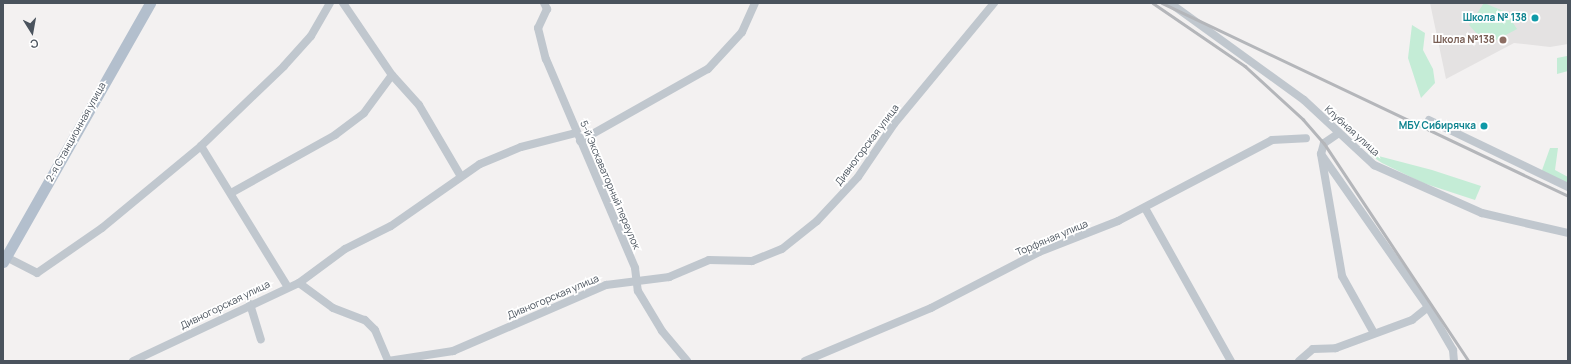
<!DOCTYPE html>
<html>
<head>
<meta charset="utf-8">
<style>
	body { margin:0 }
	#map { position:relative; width:1571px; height:364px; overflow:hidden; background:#f3f1f1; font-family:Manrope,sans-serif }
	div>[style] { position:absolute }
	.education>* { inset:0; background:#e4e2e2 }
	.green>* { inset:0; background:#c4ecd6 }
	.minor>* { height:8px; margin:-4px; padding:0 4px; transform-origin:4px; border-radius:4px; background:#c0c7ce }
	.major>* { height:11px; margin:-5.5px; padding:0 5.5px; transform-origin:5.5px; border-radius:5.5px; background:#b3bfcd }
	.rail>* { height:2.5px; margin:-1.25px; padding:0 1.25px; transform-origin:1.25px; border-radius:1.25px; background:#b4b6ba }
	.dots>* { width:11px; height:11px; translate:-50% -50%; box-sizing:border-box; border:2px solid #fff; border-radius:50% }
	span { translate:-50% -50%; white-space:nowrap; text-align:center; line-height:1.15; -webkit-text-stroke:3.5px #fff; paint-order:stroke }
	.culture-label { font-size:10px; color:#0d838f; font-weight:700 }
	.right { translate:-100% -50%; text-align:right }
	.education-label { font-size:10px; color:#785e54; font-weight:700 }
	.street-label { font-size:10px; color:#4a535d }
	.frame { position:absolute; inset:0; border:4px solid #4a535d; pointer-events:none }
	.north { position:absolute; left:12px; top:12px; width:40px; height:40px; -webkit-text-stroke:3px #fff; paint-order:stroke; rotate:169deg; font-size:11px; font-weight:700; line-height:16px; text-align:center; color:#4a535d }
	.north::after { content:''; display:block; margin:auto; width:14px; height:18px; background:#4a535d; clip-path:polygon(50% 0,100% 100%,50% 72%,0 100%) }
</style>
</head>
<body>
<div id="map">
	<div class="education">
		<i style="clip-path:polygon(1430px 3px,1568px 3px,1568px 44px,1550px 47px,1514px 43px,1446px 79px)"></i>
	</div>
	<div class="green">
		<i style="clip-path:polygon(1484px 3px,1506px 12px,1517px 29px,1487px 45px,1469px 25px)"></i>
		<i style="clip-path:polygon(1412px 25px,1425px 33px,1423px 50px,1433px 69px,1435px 83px,1421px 98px,1408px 58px)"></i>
		<i style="clip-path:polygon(1567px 56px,1568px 71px,1557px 74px,1557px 58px)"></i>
		<i style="clip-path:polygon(1550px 148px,1558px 148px,1555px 170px,1568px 177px,1568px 185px,1541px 173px)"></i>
		<i style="clip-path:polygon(1367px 153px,1432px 170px,1481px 186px,1475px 200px,1423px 183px,1382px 163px)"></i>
	</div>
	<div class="minor">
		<i style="left:343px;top:3px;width:87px;rotate:55.8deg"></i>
		<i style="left:392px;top:75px;width:40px;rotate:48deg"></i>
		<i style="left:419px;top:105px;width:81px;rotate:59.6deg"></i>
		<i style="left:544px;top:3px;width:7px;rotate:63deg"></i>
		<i style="left:547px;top:9px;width:21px;rotate:115deg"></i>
		<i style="left:538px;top:28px;width:32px;rotate:76deg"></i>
		<i style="left:546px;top:59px;width:227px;rotate:66.9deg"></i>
		<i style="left:635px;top:268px;width:23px;rotate:83deg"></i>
		<i style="left:638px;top:291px;width:47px;rotate:59deg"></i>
		<i style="left:662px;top:331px;width:39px;rotate:50deg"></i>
		<i style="left:1170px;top:3px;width:165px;rotate:35.9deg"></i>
		<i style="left:1304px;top:100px;width:96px;rotate:42.9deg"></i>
		<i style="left:1374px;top:165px;width:118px;rotate:24deg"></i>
		<i style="left:1482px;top:213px;width:88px;rotate:13.1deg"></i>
		<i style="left:1429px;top:120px;width:154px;rotate:25.7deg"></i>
		<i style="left:1339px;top:133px;width:18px;rotate:146deg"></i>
		<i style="left:1324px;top:143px;width:11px;rotate:105deg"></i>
		<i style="left:1321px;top:154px;width:187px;rotate:55deg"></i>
		<i style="left:1428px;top:307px;width:50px;rotate:59.8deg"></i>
		<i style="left:1453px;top:350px;width:11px;rotate:85deg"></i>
		<i style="left:580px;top:141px;width:147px;rotate:-29.4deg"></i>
		<i style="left:708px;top:69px;width:50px;rotate:-47.4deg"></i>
		<i style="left:742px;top:32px;width:32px;rotate:-66deg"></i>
		<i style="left:201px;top:146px;width:164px;rotate:58.4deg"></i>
		<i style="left:1321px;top:154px;width:124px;rotate:80.2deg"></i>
		<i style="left:1342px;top:276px;width:65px;rotate:60.7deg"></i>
		<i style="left:231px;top:193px;width:119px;rotate:-29.1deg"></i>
		<i style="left:335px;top:135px;width:36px;rotate:-37deg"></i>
		<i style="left:364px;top:113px;width:47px;rotate:-53.6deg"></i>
		<i style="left:1145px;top:208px;width:176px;rotate:60.7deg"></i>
		<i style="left:6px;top:257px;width:35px;rotate:27deg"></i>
		<i style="left:37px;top:273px;width:79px;rotate:-34.7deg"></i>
		<i style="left:102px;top:228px;width:129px;rotate:-39.6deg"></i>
		<i style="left:201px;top:146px;width:115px;rotate:-43.9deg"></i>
		<i style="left:284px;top:66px;width:40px;rotate:-48deg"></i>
		<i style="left:311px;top:36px;width:38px;rotate:-60deg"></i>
		<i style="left:299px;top:283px;width:42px;rotate:36.3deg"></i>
		<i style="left:333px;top:308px;width:34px;rotate:21deg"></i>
		<i style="left:365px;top:320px;width:14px;rotate:45deg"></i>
		<i style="left:375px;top:330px;width:34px;rotate:67deg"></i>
		<i style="left:250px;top:304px;width:37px;rotate:73deg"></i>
		<i style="left:133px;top:361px;width:183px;rotate:-25.2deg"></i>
		<i style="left:299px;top:283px;width:57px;rotate:-36.5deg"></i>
		<i style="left:345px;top:249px;width:51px;rotate:-26.6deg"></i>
		<i style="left:391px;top:226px;width:108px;rotate:-34.9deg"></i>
		<i style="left:480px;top:164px;width:44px;rotate:-22.5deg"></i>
		<i style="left:521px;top:147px;width:57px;rotate:-14.3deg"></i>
		<i style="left:388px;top:361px;width:66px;rotate:-8.7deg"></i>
		<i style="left:453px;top:351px;width:167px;rotate:-23.3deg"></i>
		<i style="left:606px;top:285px;width:64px;rotate:-7.2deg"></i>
		<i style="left:669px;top:277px;width:43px;rotate:-23deg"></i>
		<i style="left:709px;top:260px;width:43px;rotate:1.3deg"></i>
		<i style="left:752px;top:261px;width:32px;rotate:-22deg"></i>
		<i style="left:782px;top:249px;width:45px;rotate:-38.7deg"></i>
		<i style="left:817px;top:221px;width:60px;rotate:-47deg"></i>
		<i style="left:858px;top:177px;width:64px;rotate:-55.8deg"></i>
		<i style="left:894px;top:124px;width:157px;rotate:-50.4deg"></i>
		<i style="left:805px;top:361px;width:137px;rotate:-22.8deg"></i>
		<i style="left:931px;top:308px;width:122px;rotate:-27.4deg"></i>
		<i style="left:1039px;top:252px;width:85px;rotate:-21.4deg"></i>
		<i style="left:1118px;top:221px;width:174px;rotate:-27.7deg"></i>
		<i style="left:1272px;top:140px;width:34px;rotate:-3deg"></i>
		<i style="left:1299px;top:361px;width:18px;rotate:-41deg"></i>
		<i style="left:1313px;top:349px;width:23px;rotate:-2deg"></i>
		<i style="left:1336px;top:348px;width:81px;rotate:-20.2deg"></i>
		<i style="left:1412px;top:320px;width:21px;rotate:-39deg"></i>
	</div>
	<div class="major">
		<i style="left:3px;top:262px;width:298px;rotate:-60.4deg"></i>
	</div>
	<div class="rail">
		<i style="left:1153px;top:3px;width:112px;rotate:34.4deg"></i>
		<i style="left:1245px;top:66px;width:79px;rotate:42.4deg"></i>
		<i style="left:1303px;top:119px;width:32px;rotate:49deg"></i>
		<i style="left:1324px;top:143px;width:262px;rotate:56.4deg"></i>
		<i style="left:1162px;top:3px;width:450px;rotate:25.4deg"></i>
	</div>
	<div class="dots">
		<i style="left:1535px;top:18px;background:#0f9aa8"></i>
		<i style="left:1503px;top:40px;background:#8d6e63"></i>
		<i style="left:1484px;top:126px;background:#0f9aa8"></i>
	</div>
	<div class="culture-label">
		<span class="right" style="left:1527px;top:18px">Школа № 138</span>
		<span class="right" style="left:1476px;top:126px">МБУ Сибирячка</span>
	</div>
	<div class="education-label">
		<span class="right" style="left:1495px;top:40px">Школа №138</span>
	</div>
	<div class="street-label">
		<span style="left:1352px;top:131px;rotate:42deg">Клубная улица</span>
		<span style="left:76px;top:132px;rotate:-61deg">2-я Станционная улица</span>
		<span style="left:867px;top:145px;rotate:-53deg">Дивногорская улица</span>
		<span style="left:610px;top:185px;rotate:67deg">5-й Экскаваторный переулок</span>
		<span style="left:1052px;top:238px;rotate:-23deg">Торфяная улица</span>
		<span style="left:553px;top:297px;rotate:-23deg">Дивногорская улица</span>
		<span style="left:225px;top:305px;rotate:-26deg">Дивногорская улица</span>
	</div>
	<div class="frame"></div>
	<div class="north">С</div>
</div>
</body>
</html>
